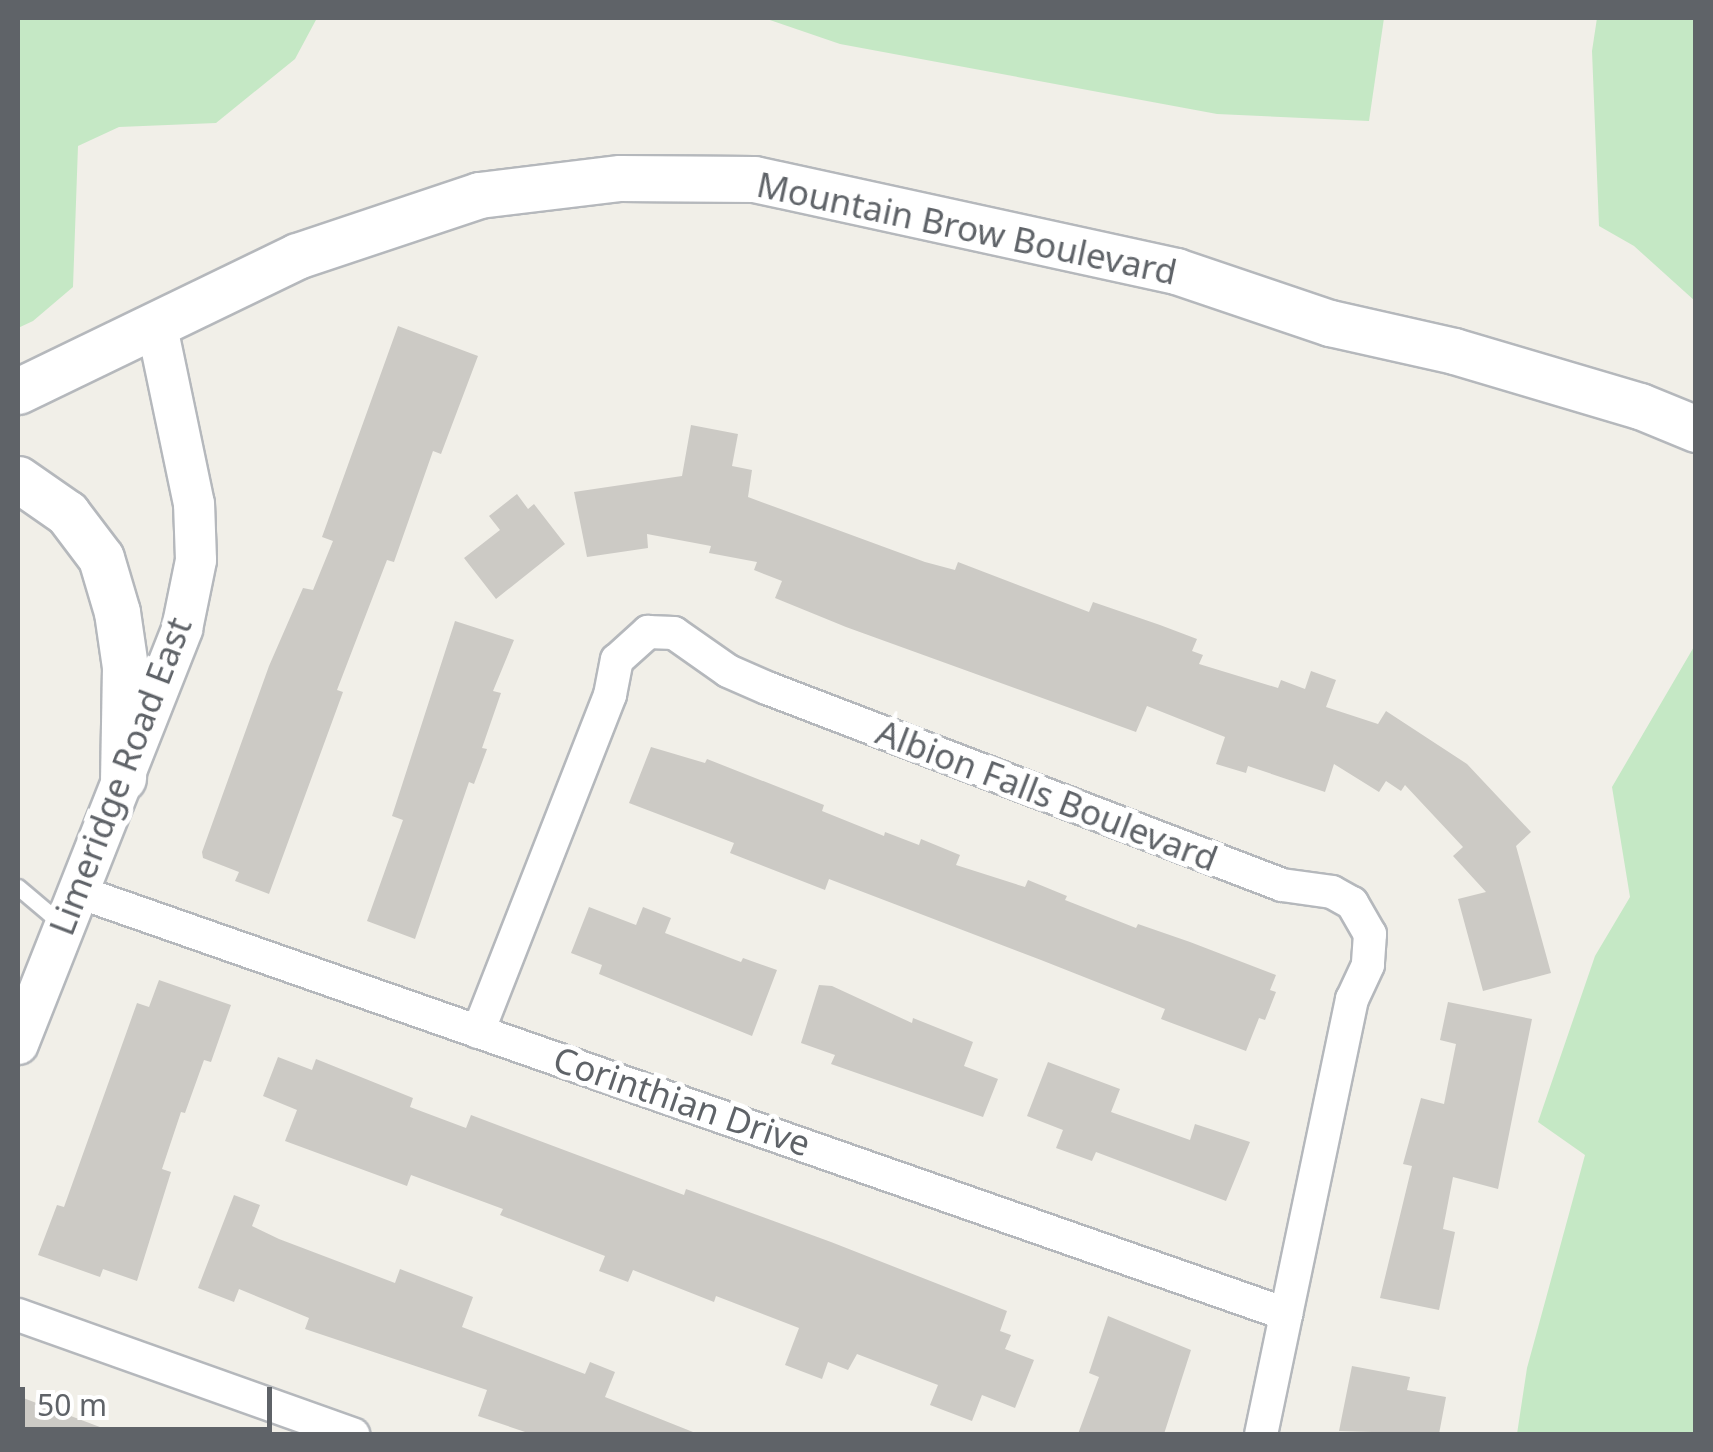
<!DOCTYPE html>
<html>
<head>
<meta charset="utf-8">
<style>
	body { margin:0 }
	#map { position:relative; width:1713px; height:1452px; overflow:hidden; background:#f1efe8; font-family:"Noto Sans",sans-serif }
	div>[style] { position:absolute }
	.green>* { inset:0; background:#c5e8c5 }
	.building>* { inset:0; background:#cccac5 }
	.roads { filter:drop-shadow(2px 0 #b5b8bc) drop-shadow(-2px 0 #b5b8bc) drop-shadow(0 2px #b5b8bc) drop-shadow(0 -2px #b5b8bc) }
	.service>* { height:15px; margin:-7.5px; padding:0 7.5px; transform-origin:7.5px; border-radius:7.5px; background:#fff }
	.minor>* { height:32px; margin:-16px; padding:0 16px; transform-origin:16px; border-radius:16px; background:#fff }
	.tertiary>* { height:40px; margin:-20px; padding:0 20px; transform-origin:20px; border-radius:20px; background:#fff }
	.secondary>* { height:45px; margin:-22.5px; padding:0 22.5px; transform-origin:22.5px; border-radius:22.5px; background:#fff }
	span { translate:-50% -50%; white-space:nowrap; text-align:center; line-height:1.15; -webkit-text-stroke:10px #fff; paint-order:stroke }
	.street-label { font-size:35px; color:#5f6368 }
	.frame { position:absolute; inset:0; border:20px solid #5f6368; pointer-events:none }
	.scale { position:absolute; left:20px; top:1387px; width:252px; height:45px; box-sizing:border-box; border:5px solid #5f6368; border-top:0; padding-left:12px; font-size:30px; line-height:35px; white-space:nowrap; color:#5f6368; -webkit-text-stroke:8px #fff; paint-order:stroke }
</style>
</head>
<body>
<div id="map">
	<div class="green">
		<i style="clip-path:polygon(18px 18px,317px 18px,295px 59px,216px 123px,119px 127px,78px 146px,73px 287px,33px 321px,18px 328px)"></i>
		<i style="clip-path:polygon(764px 18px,1384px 18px,1369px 121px,1217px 114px,840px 44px)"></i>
		<i style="clip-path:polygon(1597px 18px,1695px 18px,1695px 301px,1634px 246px,1599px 226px,1592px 51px)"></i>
		<i style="clip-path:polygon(1695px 645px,1695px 1434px,1517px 1434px,1527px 1368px,1585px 1155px,1538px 1122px,1595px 956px,1630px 897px,1612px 787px)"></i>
	</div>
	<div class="building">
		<i style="clip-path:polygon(398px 326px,478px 356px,441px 454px,433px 451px,394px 562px,387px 560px,337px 690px,343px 692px,269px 894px,235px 881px,239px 872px,203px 858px,202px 852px,269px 666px,303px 588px,313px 590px,333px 541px,322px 537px)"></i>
		<i style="clip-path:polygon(691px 425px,738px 434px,732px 466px,752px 470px,748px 497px,925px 562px,955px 570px,958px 562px,1089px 612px,1093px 602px,1160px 625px,1197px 639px,1192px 651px,1203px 655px,1199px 664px,1278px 688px,1281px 680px,1305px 689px,1311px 671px,1336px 680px,1326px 707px,1378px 724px,1386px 711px,1467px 764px,1531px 832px,1516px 846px,1551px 973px,1483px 991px,1458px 899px,1486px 892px,1453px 856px,1463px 847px,1405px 785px,1401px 791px,1386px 781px,1379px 792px,1334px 764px,1325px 792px,1248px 766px,1246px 773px,1216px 764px,1225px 737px,1147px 706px,1136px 732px,846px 627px,775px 598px,782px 581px,754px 570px,757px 562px,709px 553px,711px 546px,647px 534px,648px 548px,587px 557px,574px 492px,682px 476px)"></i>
		<i style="clip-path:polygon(517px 494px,528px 509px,534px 504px,565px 544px,496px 599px,464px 558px,500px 530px,489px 516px)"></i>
		<i style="clip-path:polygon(455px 621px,514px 640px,493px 691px,501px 693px,482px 748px,487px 749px,474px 784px,469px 782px,415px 939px,367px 921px,403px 820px,392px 816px)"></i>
		<i style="clip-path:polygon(651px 747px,705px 763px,707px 759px,824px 805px,822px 811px,884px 836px,885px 832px,919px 845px,921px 839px,960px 855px,956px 865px,1025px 887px,1028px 880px,1067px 896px,1065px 900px,1136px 928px,1138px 924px,1190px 942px,1276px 975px,1270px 990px,1276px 992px,1265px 1020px,1259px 1018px,1246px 1051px,1161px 1019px,1165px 1009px,1041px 960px,829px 879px,825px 890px,730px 853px,734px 843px,629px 803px)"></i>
		<i style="clip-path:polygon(589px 907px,636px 925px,643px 907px,671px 918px,665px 933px,741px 962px,743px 958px,777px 970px,752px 1036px,599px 974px,602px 965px,571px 953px)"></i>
		<i style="clip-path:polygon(159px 980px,231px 1005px,211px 1062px,204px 1060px,185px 1113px,181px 1112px,162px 1169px,171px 1172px,137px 1281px,103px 1269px,100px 1277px,38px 1255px,57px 1205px,64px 1207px,137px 1003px,149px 1007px)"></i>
		<i style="clip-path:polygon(819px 985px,832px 986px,912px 1023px,913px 1018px,973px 1042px,964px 1066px,998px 1079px,983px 1117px,831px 1064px,835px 1055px,801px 1043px)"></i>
		<i style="clip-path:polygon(1448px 1002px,1532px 1019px,1498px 1189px,1453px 1177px,1443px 1229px,1455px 1232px,1439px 1310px,1380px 1298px,1412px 1166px,1403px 1164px,1421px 1098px,1444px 1104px,1456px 1044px,1440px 1040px)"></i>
		<i style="clip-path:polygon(278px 1057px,312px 1070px,316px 1059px,413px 1098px,410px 1107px,466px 1128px,471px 1115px,684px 1195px,686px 1189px,831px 1242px,1007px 1311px,1000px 1331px,1011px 1335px,1005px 1349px,1034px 1360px,1015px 1408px,982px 1395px,972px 1421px,930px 1405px,938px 1385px,857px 1354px,848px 1370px,828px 1362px,822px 1379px,785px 1365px,799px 1328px,716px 1296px,714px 1302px,633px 1270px,628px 1282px,599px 1271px,605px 1256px,500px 1215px,503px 1209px,411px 1175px,407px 1186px,285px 1141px,297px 1110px,263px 1096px)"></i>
		<i style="clip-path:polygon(1048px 1062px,1120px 1089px,1111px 1112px,1190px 1140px,1195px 1124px,1250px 1142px,1226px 1201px,1096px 1152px,1092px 1161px,1056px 1148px,1063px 1130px,1027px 1116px)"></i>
		<i style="clip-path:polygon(234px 1195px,260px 1205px,252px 1226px,279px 1239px,395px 1283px,400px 1269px,473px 1297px,462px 1327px,585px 1374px,590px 1362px,615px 1372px,605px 1397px,698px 1434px,531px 1434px,478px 1416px,487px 1390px,305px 1329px,309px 1318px,239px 1289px,234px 1302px,198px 1288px)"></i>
		<i style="clip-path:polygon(1108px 1316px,1191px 1350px,1164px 1434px,1078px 1434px,1099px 1377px,1089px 1373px)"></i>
		<i style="clip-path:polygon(1352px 1366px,1410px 1377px,1407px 1390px,1446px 1397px,1439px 1434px,1339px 1431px)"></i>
		<i style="clip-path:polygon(18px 1396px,113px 1432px,112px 1434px,18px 1434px)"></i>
	</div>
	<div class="roads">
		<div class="service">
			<i style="left:18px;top:887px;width:59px;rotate:40.2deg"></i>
		</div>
		<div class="minor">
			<i style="left:76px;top:891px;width:1282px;rotate:19.27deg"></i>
			<i style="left:478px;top:1032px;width:362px;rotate:-68.6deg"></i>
			<i style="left:610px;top:695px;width:36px;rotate:-79deg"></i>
			<i style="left:617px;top:660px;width:42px;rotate:-42.1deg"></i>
			<i style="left:648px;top:632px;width:26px;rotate:2deg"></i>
			<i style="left:674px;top:633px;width:66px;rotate:35.1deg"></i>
			<i style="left:728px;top:671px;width:43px;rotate:23.6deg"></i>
			<i style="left:767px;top:688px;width:551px;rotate:20.93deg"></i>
			<i style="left:1282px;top:885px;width:50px;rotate:8deg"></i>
			<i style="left:1332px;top:892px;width:23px;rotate:29deg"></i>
			<i style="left:1352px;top:903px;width:36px;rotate:60deg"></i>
			<i style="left:1370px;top:934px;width:31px;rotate:94deg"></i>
			<i style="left:1368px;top:965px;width:38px;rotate:115deg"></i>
			<i style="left:1352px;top:999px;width:444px;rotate:101.8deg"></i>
			<i style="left:18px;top:1315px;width:356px;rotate:19.6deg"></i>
		</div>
		<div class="tertiary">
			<i style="left:18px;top:1044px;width:446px;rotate:-68.4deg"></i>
			<i style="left:182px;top:629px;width:70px;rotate:-78.5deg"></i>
			<i style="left:196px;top:560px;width:56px;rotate:-92deg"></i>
			<i style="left:194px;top:504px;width:181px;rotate:-101.8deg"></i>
		</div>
		<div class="secondary">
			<i style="left:18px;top:391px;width:310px;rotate:-25.8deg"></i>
			<i style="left:297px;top:256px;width:192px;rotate:-18.5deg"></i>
			<i style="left:479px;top:195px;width:142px;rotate:-6.9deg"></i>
			<i style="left:620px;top:178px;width:134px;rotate:0.4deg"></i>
			<i style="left:754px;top:179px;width:432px;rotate:12.3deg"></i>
			<i style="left:1176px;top:271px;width:163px;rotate:18.7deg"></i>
			<i style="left:1330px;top:323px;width:127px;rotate:12.7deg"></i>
			<i style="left:1454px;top:351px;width:194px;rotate:16.5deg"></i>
			<i style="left:1640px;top:406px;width:61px;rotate:22.3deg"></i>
			<i style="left:18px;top:479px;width:60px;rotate:34.8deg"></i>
			<i style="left:67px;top:513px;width:56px;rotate:52.9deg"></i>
			<i style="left:101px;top:558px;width:56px;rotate:73.5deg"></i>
			<i style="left:117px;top:612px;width:56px;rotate:81.7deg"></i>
			<i style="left:125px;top:667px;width:111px;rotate:91deg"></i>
		</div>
	</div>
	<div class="street-label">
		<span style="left:967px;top:228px;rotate:12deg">Mountain Brow Boulevard</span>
		<span style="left:120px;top:776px;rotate:-69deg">Limeridge Road East</span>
		<span style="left:1047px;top:795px;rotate:21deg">Albion Falls Boulevard</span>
		<span style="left:682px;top:1101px;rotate:19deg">Corinthian Drive</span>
	</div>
	<div class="frame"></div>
	<div class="scale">50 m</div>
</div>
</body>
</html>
